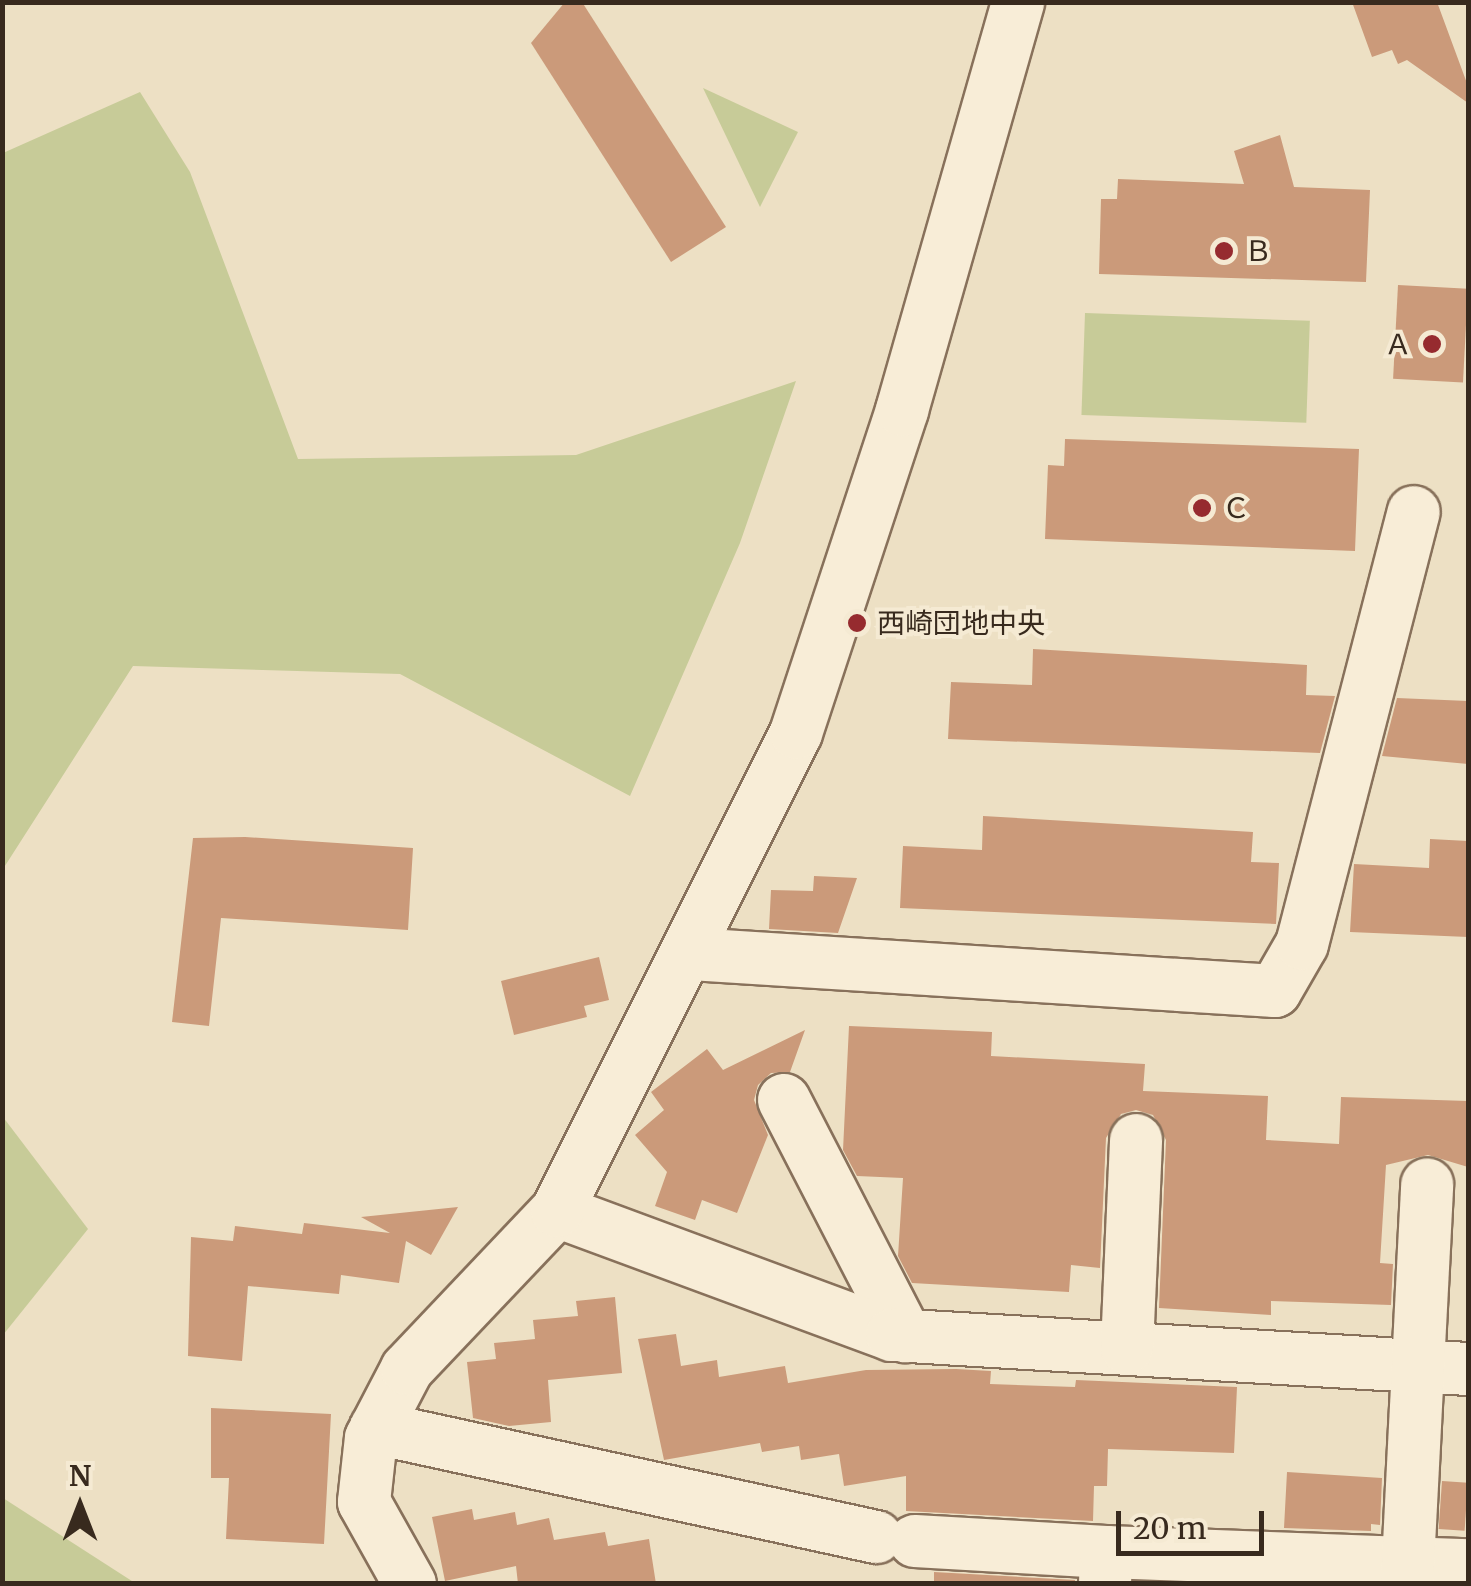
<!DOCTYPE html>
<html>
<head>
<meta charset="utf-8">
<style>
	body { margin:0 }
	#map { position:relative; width:1471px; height:1586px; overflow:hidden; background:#ede0c4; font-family:Merriweather,"Noto Sans JP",serif }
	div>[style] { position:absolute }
	.green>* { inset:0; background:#c7cb98; transform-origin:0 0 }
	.building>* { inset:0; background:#cb9a7a; transform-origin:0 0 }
	.roads { filter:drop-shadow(2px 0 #88715b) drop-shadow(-2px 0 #88715b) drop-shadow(0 2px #88715b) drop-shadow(0 -2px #88715b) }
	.minor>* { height:52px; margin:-26px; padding:0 26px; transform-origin:26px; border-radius:26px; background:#f8edd7 }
	.dots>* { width:28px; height:28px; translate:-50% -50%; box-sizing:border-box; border:5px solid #f5ead3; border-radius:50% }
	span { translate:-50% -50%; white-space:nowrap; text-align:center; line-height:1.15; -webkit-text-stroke:8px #f5ead3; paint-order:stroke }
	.poi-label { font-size:28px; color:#382a1e }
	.left { translate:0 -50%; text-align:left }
	.right { translate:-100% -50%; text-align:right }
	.frame { position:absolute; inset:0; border:5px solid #382a1e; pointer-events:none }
	.north { position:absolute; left:30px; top:1456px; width:100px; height:100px; -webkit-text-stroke:8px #f5ead3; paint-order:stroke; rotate:0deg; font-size:28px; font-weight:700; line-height:40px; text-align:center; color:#382a1e }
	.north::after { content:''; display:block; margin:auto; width:35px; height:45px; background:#382a1e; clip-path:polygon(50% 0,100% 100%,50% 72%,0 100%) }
	.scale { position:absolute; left:1116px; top:1511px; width:148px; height:45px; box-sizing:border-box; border:5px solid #382a1e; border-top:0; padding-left:12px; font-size:30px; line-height:35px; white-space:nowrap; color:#382a1e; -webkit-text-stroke:8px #f5ead3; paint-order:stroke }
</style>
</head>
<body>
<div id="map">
	<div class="green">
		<i style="clip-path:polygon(703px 88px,798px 132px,760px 207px)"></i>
		<i style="clip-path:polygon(140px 92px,190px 172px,298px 459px,576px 455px,796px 381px,740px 543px,630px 796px,400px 674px,133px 666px,3px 869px,3px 153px)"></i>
		<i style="left:1085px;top:313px;width:225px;height:102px;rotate:2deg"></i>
		<i style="clip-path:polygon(3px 1117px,88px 1229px,3px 1335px)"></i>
		<i style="clip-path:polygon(2px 1498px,3px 1498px,135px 1583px,3px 1583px)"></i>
	</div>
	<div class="building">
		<i style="clip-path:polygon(565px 2px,582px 2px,726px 227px,671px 262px,531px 43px)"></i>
		<i style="clip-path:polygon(1352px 2px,1437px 2px,1468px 86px,1468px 103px,1407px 60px,1398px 64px,1392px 50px,1372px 57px)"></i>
		<i style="clip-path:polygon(1280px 135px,1294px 187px,1370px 190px,1366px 282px,1099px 274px,1101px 199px,1117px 199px,1118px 179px,1244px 184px,1234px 151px)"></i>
		<i style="left:1398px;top:285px;width:70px;height:94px;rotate:3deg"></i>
		<i style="clip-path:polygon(1065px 439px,1359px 449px,1355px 551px,1045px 539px,1048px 465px,1064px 466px)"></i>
		<i style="clip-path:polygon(1033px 649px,1307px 665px,1306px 695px,1335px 696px,1320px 753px,948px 739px,951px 682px,1032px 685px)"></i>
		<i style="clip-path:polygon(1397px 698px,1468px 701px,1468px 764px,1382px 756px)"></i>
		<i style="clip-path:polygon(983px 816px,1253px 832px,1251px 862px,1279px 863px,1276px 924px,900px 908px,903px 846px,982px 850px)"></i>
		<i style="clip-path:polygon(245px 837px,413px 848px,408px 930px,221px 918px,209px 1026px,172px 1022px,193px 838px)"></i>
		<i style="clip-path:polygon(1430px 839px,1468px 841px,1468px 937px,1350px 932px,1354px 864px,1429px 868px)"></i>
		<i style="clip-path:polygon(814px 876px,857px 878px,838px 933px,769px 929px,771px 890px,813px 891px)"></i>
		<i style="clip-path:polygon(599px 957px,609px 1000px,584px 1006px,587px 1017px,514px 1035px,501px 981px)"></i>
		<i style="clip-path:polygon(849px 1026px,992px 1032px,991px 1056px,1145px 1064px,1143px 1091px,1268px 1096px,1266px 1140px,1339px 1144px,1341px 1097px,1468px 1101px,1468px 1167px,1428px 1155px,1386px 1165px,1380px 1263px,1393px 1264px,1391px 1305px,1271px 1301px,1271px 1315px,1159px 1308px,1166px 1140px,1153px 1115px,1136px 1110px,1121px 1114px,1106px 1138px,1100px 1268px,1071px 1265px,1069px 1292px,912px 1283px,898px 1256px,903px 1178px,857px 1176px,843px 1150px)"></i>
		<i style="clip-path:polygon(805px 1030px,790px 1072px,771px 1073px,758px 1085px,754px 1100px,768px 1135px,737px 1213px,702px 1200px,695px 1220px,655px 1206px,667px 1172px,635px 1135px,664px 1110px,651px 1092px,707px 1049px,723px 1070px)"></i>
		<i style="clip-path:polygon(458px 1207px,431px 1255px,406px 1241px,399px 1283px,341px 1275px,339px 1294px,248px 1286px,242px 1361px,188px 1356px,191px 1237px,233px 1241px,235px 1226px,302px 1234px,304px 1223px,390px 1233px,361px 1217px)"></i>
		<i style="clip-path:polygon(615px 1297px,622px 1373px,548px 1380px,551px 1422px,509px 1426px,473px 1418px,467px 1362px,496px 1359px,494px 1343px,535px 1339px,533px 1320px,578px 1316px,576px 1301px)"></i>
		<i style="clip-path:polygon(676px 1334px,681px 1366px,717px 1360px,719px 1377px,785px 1366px,788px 1383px,866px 1370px,956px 1369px,991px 1371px,990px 1384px,1075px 1387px,1076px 1380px,1237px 1387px,1234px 1453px,1108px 1449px,1107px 1486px,1094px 1486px,1093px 1521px,906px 1511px,906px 1476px,844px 1486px,839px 1454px,801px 1460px,799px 1446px,762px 1452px,760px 1443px,664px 1460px,638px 1339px)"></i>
		<i style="clip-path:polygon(211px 1408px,331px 1414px,324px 1544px,226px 1539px,229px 1478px,211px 1478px)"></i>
		<i style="clip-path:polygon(1287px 1472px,1382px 1478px,1380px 1525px,1371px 1524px,1371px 1531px,1284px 1528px)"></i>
		<i style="left:1442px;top:1481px;width:26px;height:48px;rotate:4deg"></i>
		<i style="clip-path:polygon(472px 1509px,474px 1520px,515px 1512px,517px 1525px,549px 1518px,554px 1540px,605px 1532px,608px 1546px,649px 1539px,656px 1584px,518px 1584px,516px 1566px,445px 1581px,432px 1517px)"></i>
		<i style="clip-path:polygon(934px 1572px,1075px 1580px,1075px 1584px,934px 1584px)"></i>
	</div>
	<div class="roads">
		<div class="minor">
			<i style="left:691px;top:954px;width:585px;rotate:3.63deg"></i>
			<i style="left:1275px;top:991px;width:54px;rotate:-60.1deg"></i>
			<i style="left:1302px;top:944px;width:446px;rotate:-75.5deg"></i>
			<i style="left:784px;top:1100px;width:266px;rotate:62.7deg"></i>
			<i style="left:557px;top:1211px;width:357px;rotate:20.3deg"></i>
			<i style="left:892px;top:1335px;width:577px;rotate:3.38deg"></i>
			<i style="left:1127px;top:1348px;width:208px;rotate:-87.5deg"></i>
			<i style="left:376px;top:1428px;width:512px;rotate:12.3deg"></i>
			<i style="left:915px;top:1541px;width:191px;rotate:3.3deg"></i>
			<i style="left:410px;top:1584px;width:94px;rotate:-119.3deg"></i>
			<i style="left:364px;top:1502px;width:64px;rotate:-83.8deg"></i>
			<i style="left:371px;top:1438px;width:78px;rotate:-62.4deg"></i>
			<i style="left:407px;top:1369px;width:218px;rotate:-46.5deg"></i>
			<i style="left:557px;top:1211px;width:534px;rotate:-63.43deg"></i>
			<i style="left:796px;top:733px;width:340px;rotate:-71.8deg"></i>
			<i style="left:902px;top:410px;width:424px;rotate:-74.1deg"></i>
			<i style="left:1105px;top:1584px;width:32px;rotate:-88deg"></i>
			<i style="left:1106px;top:1552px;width:362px;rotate:2.1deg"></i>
			<i style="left:1407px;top:1584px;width:400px;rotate:-87.1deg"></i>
		</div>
	</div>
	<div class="dots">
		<i style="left:1224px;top:251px;background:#962b2f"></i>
		<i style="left:1432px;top:344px;background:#962b2f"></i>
		<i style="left:1202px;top:508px;background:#962b2f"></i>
		<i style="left:857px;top:623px;background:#962b2f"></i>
	</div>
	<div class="poi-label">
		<span class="left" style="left:1244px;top:251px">Ｂ</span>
		<span class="right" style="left:1412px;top:344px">Ａ</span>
		<span class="left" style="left:1222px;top:508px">Ｃ</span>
		<span class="left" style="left:877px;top:623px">西崎団地中央</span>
	</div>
	<div class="frame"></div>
	<div class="north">N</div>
	<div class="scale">20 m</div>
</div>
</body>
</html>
